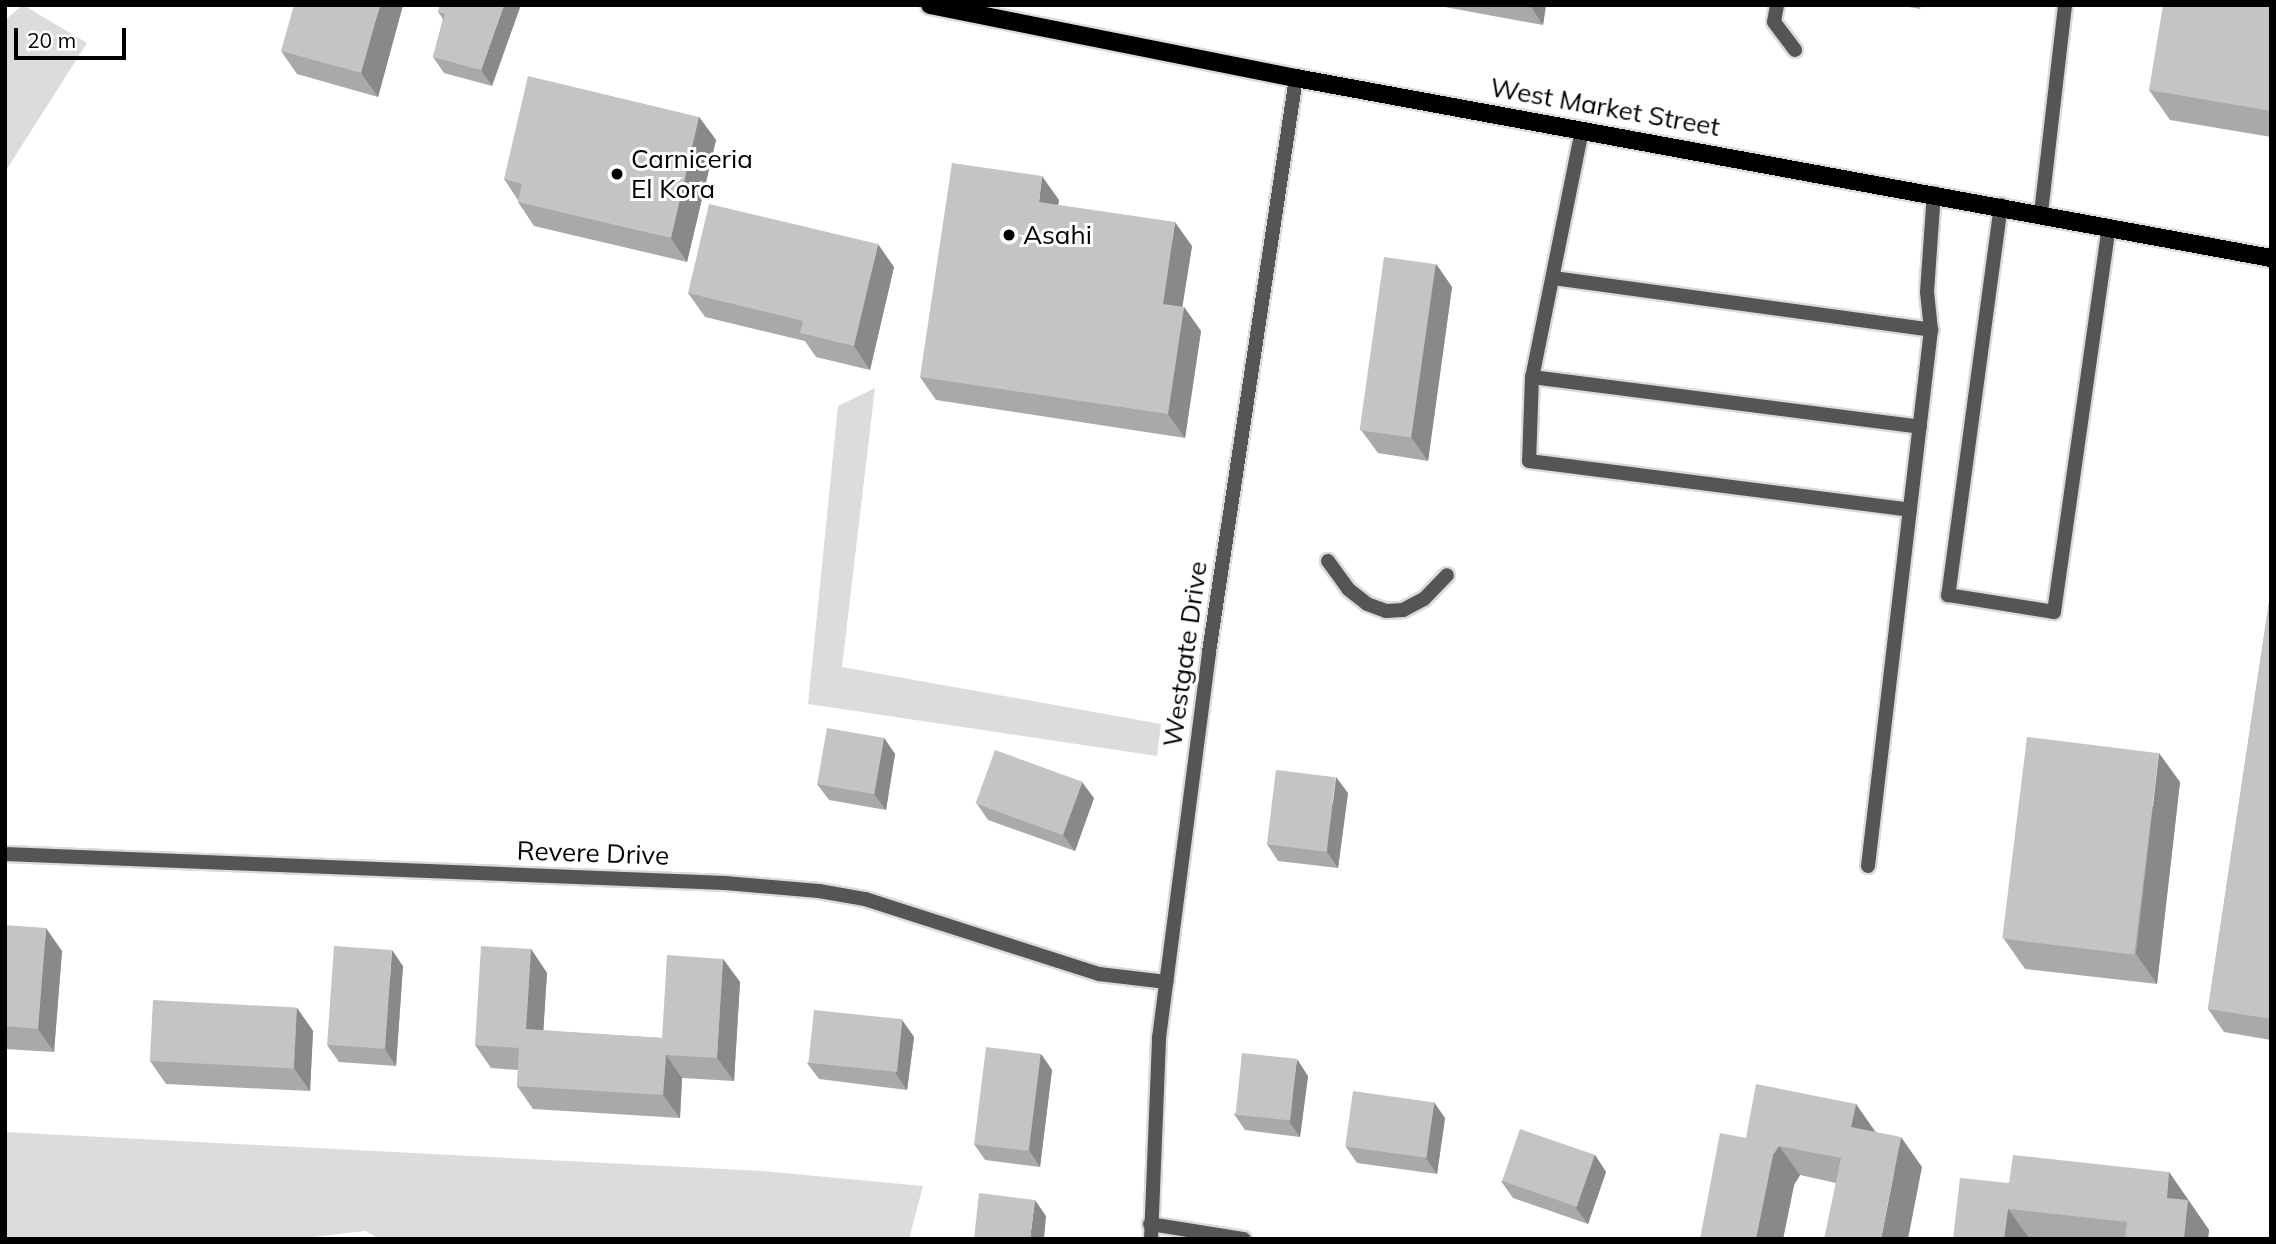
<!DOCTYPE html>
<html>
<head>
<meta charset="utf-8">
<style>
	body { margin:0 }
	#map { position:relative; width:2276px; height:1244px; overflow:hidden; background:#fff; font-family:Mulish,sans-serif }
	div>[style] { position:absolute }
	.green>* { inset:0; background:#dcdcdc }
	.roads { filter:drop-shadow(2px 0 #dbdbdb) drop-shadow(-2px 0 #dbdbdb) drop-shadow(0 2px #dbdbdb) drop-shadow(0 -2px #dbdbdb) }
	.service>* { height:14px; margin:-7px; padding:0 7px; transform-origin:7px; border-radius:7px; background:#555 }
	.minor>* { height:14px; margin:-7px; padding:0 7px; transform-origin:7px; border-radius:7px; background:#555 }
	.tertiary>* { height:14px; margin:-7px; padding:0 7px; transform-origin:7px; border-radius:7px; background:#555 }
	.primary>* { height:18px; margin:-9px; padding:0 9px; transform-origin:9px; border-radius:9px; background:#000 }
	.wall>* { inset:0; background:#a9a9a9 }
	.shaded-wall>* { inset:0; background:#898989 }
	.building>* { inset:0; background:#c4c4c4; transform-origin:0 0 }
	.dots>* { width:19px; height:19px; translate:-50% -50%; box-sizing:border-box; border:4px solid #fff; border-radius:50% }
	span { translate:-50% -50%; white-space:nowrap; text-align:center; line-height:1.15; -webkit-text-stroke:6px #fff; paint-order:stroke }
	.street-label { font-size:26px; color:#000 }
	.poi-label { font-size:26px; color:#000 }
	.left { translate:0 -50%; text-align:left }
	.frame { position:absolute; inset:0; border:7px solid #000; pointer-events:none }
	.scale { position:absolute; left:14px; top:28px; width:112px; height:32px; box-sizing:border-box; border:4px solid #000; border-top:0; padding-left:9px; font-size:21px; line-height:24px; white-space:nowrap; color:#000; -webkit-text-stroke:5px #fff; paint-order:stroke }
</style>
</head>
<body>
<div id="map">
	<div class="green">
		<i style="clip-path:polygon(23px 5px,87px 43px,5px 172px,5px 20px)"></i>
		<i style="clip-path:polygon(875px 388px,842px 667px,1161px 724px,1157px 756px,808px 704px,838px 406px)"></i>
		<i style="clip-path:polygon(5px 1132px,763px 1171px,923px 1186px,909px 1239px,380px 1239px,365px 1231px,296px 1239px,5px 1239px)"></i>
	</div>
	<div class="roads">
		<div class="service">
			<i style="left:1777px;top:5px;width:17px;rotate:100deg"></i>
			<i style="left:1774px;top:22px;width:35px;rotate:53deg"></i>
			<i style="left:1582px;top:130px;width:252px;rotate:101.4deg"></i>
			<i style="left:1532px;top:377px;width:84px;rotate:92deg"></i>
			<i style="left:1529px;top:461px;width:384px;rotate:7.3deg"></i>
			<i style="left:2001px;top:205px;width:394px;rotate:97.7deg"></i>
			<i style="left:1948px;top:595px;width:107px;rotate:9.1deg"></i>
			<i style="left:2054px;top:612px;width:390px;rotate:-81.9deg"></i>
			<i style="left:1553px;top:278px;width:382px;rotate:7.8deg"></i>
			<i style="left:1532px;top:377px;width:391px;rotate:7.3deg"></i>
			<i style="left:1328px;top:561px;width:34px;rotate:54deg"></i>
			<i style="left:1348px;top:589px;width:24px;rotate:38deg"></i>
			<i style="left:1367px;top:604px;width:20px;rotate:20deg"></i>
			<i style="left:1386px;top:611px;width:17px;rotate:-3deg"></i>
			<i style="left:1403px;top:610px;width:24px;rotate:-28deg"></i>
			<i style="left:1424px;top:599px;width:33px;rotate:-46deg"></i>
			<i style="left:1868px;top:866px;width:540px;rotate:-83.3deg"></i>
			<i style="left:1931px;top:330px;width:38px;rotate:-96deg"></i>
			<i style="left:1927px;top:292px;width:99px;rotate:-86deg"></i>
		</div>
		<div class="minor">
			<i style="left:5px;top:854px;width:721px;rotate:2.31deg"></i>
			<i style="left:725px;top:883px;width:94px;rotate:4.9deg"></i>
			<i style="left:819px;top:891px;width:47px;rotate:9.9deg"></i>
			<i style="left:865px;top:899px;width:246px;rotate:17.8deg"></i>
			<i style="left:1099px;top:974px;width:68px;rotate:6.7deg"></i>
			<i style="left:1150px;top:1224px;width:95px;rotate:9.1deg"></i>
			<i style="left:1151px;top:1239px;width:201px;rotate:-87.7deg"></i>
			<i style="left:1159px;top:1038px;width:389px;rotate:-82.6deg"></i>
			<i style="left:1209px;top:652px;width:581px;rotate:-81.38deg"></i>
		</div>
		<div class="tertiary">
			<i style="left:2041px;top:213px;width:209px;rotate:-83.4deg"></i>
		</div>
		<div class="primary">
			<i style="left:930px;top:5px;width:373px;rotate:11.3deg"></i>
			<i style="left:1296px;top:78px;width:991px;rotate:10.46deg"></i>
		</div>
	</div>
	<div class="wall">
		<i style="clip-path:polygon(403px 5px,378px 97px,297px 74px,281px 51px)"></i>
		<i style="clip-path:polygon(440px 5px,492px 86px,444px 73px,433px 57px,443px 19px,438px 12px)"></i>
		<i style="clip-path:polygon(1434px 5px,1546px 5px,1543px 25px)"></i>
		<i style="clip-path:polygon(1899px 5px,1921px 5px,1920px 9px)"></i>
		<i style="clip-path:polygon(2271px 5px,2271px 137px,2170px 120px,2149px 90px)"></i>
		<i style="clip-path:polygon(699px 117px,716px 140px,687px 262px,534px 226px,518px 202px,518px 200px,504px 179px)"></i>
		<i style="clip-path:polygon(1059px 200px,1058px 205px,1192px 246px,1182px 307px,1184px 307px,1201px 331px,1185px 438px,936px 400px,920px 377px)"></i>
		<i style="clip-path:polygon(1436px 264px,1452px 287px,1428px 461px,1378px 453px,1361px 430px)"></i>
		<i style="clip-path:polygon(894px 267px,870px 370px,816px 357px,805px 341px,705px 317px,688px 293px)"></i>
		<i style="clip-path:polygon(2271px 589px,2271px 1040px,2224px 1032px,2208px 1009px)"></i>
		<i style="clip-path:polygon(884px 738px,895px 754px,886px 810px,829px 800px,817px 784px)"></i>
		<i style="clip-path:polygon(2180px 782px,2157px 984px,2025px 969px,2004px 939px)"></i>
		<i style="clip-path:polygon(1348px 793px,1338px 868px,1278px 861px,1267px 844px)"></i>
		<i style="clip-path:polygon(1094px 798px,1075px 851px,988px 820px,977px 804px)"></i>
		<i style="clip-path:polygon(5px 925px,62px 951px,54px 1052px,5px 1049px)"></i>
		<i style="clip-path:polygon(531px 949px,547px 973px,543px 1031px,662px 1038px,723px 959px,740px 982px,734px 1081px,682px 1078px,680px 1118px,533px 1109px,517px 1086px,518px 1070px,491px 1068px,475px 1045px)"></i>
		<i style="clip-path:polygon(403px 966px,396px 1066px,339px 1062px,327px 1045px)"></i>
		<i style="clip-path:polygon(297px 1008px,313px 1031px,310px 1091px,166px 1084px,150px 1061px)"></i>
		<i style="clip-path:polygon(902px 1020px,914px 1037px,907px 1090px,819px 1079px,807px 1063px)"></i>
		<i style="clip-path:polygon(1041px 1054px,1052px 1070px,1040px 1167px,985px 1160px,974px 1144px)"></i>
		<i style="clip-path:polygon(1308px 1076px,1300px 1137px,1245px 1130px,1234px 1114px)"></i>
		<i style="clip-path:polygon(1856px 1104px,1876px 1132px,1922px 1167px,1836px 1183px,1800px 1175px,1794px 1185px,1783px 1239px,1700px 1239px,1746px 1138px)"></i>
		<i style="clip-path:polygon(1445px 1118px,1437px 1174px,1357px 1163px,1346px 1147px)"></i>
		<i style="clip-path:polygon(1595px 1155px,1606px 1172px,1588px 1224px,1513px 1198px,1501px 1181px)"></i>
		<i style="clip-path:polygon(2169px 1172px,2209px 1230px,2208px 1239px,1953px 1239px,2009px 1183px)"></i>
	</div>
	<div class="shaded-wall">
		<i style="clip-path:polygon(380px 5px,403px 5px,378px 97px,361px 73px)"></i>
		<i style="clip-path:polygon(504px 5px,521px 5px,492px 86px,481px 70px)"></i>
		<i style="clip-path:polygon(1530px 5px,1546px 5px,1543px 25px)"></i>
		<i style="clip-path:polygon(699px 117px,716px 140px,687px 262px,671px 238px)"></i>
		<i style="clip-path:polygon(1042px 176px,1059px 200px,1055px 225px,1039px 202px)"></i>
		<i style="clip-path:polygon(1175px 222px,1192px 246px,1179px 328px,1163px 304px)"></i>
		<i style="clip-path:polygon(878px 244px,894px 267px,870px 370px,854px 346px)"></i>
		<i style="clip-path:polygon(1436px 264px,1452px 287px,1428px 461px,1411px 437px)"></i>
		<i style="clip-path:polygon(1184px 307px,1201px 331px,1185px 438px,1168px 414px)"></i>
		<i style="clip-path:polygon(884px 738px,895px 754px,886px 810px,874px 794px)"></i>
		<i style="clip-path:polygon(2159px 753px,2180px 782px,2157px 984px,2136px 954px)"></i>
		<i style="clip-path:polygon(1336px 777px,1348px 793px,1338px 868px,1327px 852px)"></i>
		<i style="clip-path:polygon(1082px 782px,1094px 798px,1075px 851px,1063px 835px)"></i>
		<i style="clip-path:polygon(46px 928px,62px 951px,54px 1052px,38px 1029px)"></i>
		<i style="clip-path:polygon(531px 949px,547px 973px,542px 1053px,526px 1029px)"></i>
		<i style="clip-path:polygon(392px 950px,403px 966px,396px 1066px,385px 1049px)"></i>
		<i style="clip-path:polygon(723px 959px,740px 982px,734px 1081px,717px 1058px)"></i>
		<i style="clip-path:polygon(297px 1008px,313px 1031px,310px 1091px,294px 1068px)"></i>
		<i style="clip-path:polygon(902px 1020px,914px 1037px,907px 1090px,896px 1074px)"></i>
		<i style="clip-path:polygon(1041px 1054px,1052px 1070px,1040px 1167px,1029px 1150px)"></i>
		<i style="clip-path:polygon(666px 1055px,682px 1078px,680px 1118px,663px 1095px)"></i>
		<i style="clip-path:polygon(1297px 1059px,1308px 1076px,1300px 1137px,1289px 1121px)"></i>
		<i style="clip-path:polygon(1434px 1102px,1445px 1118px,1437px 1174px,1426px 1158px)"></i>
		<i style="clip-path:polygon(1856px 1104px,1876px 1134px,1851px 1127px)"></i>
		<i style="clip-path:polygon(1901px 1137px,1922px 1167px,1908px 1239px,1881px 1239px)"></i>
		<i style="clip-path:polygon(1779px 1146px,1800px 1175px,1794px 1185px,1783px 1239px,1756px 1239px,1773px 1155px)"></i>
		<i style="clip-path:polygon(1595px 1155px,1606px 1172px,1588px 1224px,1576px 1208px)"></i>
		<i style="clip-path:polygon(2169px 1172px,2209px 1230px,2208px 1239px,2184px 1239px,2167px 1198px)"></i>
		<i style="clip-path:polygon(1035px 1200px,1046px 1216px,1044px 1239px,1030px 1239px)"></i>
		<i style="clip-path:polygon(2008px 1209px,2029px 1238px,2004px 1239px)"></i>
	</div>
	<div class="building">
		<i style="clip-path:polygon(294px 5px,380px 5px,361px 73px,281px 51px)"></i>
		<i style="clip-path:polygon(440px 5px,504px 5px,481px 70px,433px 57px,445px 14px,438px 12px)"></i>
		<i style="clip-path:polygon(2163px 5px,2271px 5px,2271px 111px,2149px 90px)"></i>
		<i style="clip-path:polygon(528px 76px,699px 117px,671px 238px,518px 202px,522px 184px,504px 179px)"></i>
		<i style="clip-path:polygon(952px 163px,1042px 176px,1039px 202px,1175px 222px,1163px 304px,1184px 307px,1168px 414px,920px 377px)"></i>
		<i style="clip-path:polygon(709px 204px,878px 244px,854px 346px,800px 333px,803px 321px,688px 293px)"></i>
		<i style="left:1384px;top:257px;width:52px;height:175px;rotate:8deg"></i>
		<i style="clip-path:polygon(2271px 589px,2271px 1019px,2208px 1009px)"></i>
		<i style="left:827px;top:728px;width:58px;height:57px;rotate:10deg"></i>
		<i style="left:2027px;top:737px;width:133px;height:203px;rotate:7deg"></i>
		<i style="left:995px;top:750px;width:93px;height:57px;rotate:20deg"></i>
		<i style="left:1276px;top:770px;width:60px;height:75px;rotate:7deg"></i>
		<i style="clip-path:polygon(5px 925px,46px 928px,38px 1029px,5px 1026px)"></i>
		<i style="left:334px;top:946px;width:58px;height:99px;rotate:4deg"></i>
		<i style="clip-path:polygon(481px 946px,531px 949px,526px 1029px,662px 1038px,667px 955px,723px 959px,717px 1058px,666px 1055px,663px 1095px,517px 1086px,519px 1048px,475px 1045px)"></i>
		<i style="left:153px;top:1000px;width:144px;height:61px;rotate:3deg"></i>
		<i style="left:814px;top:1010px;width:89px;height:53px;rotate:6deg"></i>
		<i style="left:986px;top:1047px;width:55px;height:98px;rotate:7deg"></i>
		<i style="left:1242px;top:1053px;width:55px;height:62px;rotate:6deg"></i>
		<i style="clip-path:polygon(1756px 1084px,1856px 1104px,1851px 1127px,1901px 1137px,1881px 1239px,1824px 1239px,1841px 1158px,1779px 1146px,1773px 1155px,1756px 1239px,1700px 1239px,1720px 1133px,1746px 1138px)"></i>
		<i style="left:1353px;top:1091px;width:82px;height:56px;rotate:8deg"></i>
		<i style="left:1520px;top:1129px;width:79px;height:55px;rotate:19deg"></i>
		<i style="clip-path:polygon(2013px 1155px,2169px 1172px,2167px 1198px,2188px 1200px,2184px 1239px,2125px 1239px,2127px 1222px,2008px 1209px,2004px 1239px,1953px 1239px,1960px 1178px,2009px 1183px)"></i>
		<i style="clip-path:polygon(979px 1193px,1035px 1200px,1030px 1239px,974px 1239px)"></i>
	</div>
	<div class="dots">
		<i style="left:617px;top:174px;background:#000"></i>
		<i style="left:1009px;top:235px;background:#000"></i>
	</div>
	<div class="street-label">
		<span style="left:1605px;top:107px;rotate:10deg">West Market Street</span>
		<span style="left:1185px;top:654px;rotate:-82deg">Westgate Drive</span>
		<span style="left:593px;top:853px;rotate:2deg">Revere Drive</span>
	</div>
	<div class="poi-label">
		<span class="left" style="left:631px;top:174px">Carniceria<br>El Kora</span>
		<span class="left" style="left:1023px;top:235px">Asahi</span>
	</div>
	<div class="frame"></div>
	<div class="scale">20 m</div>
</div>
</body>
</html>
